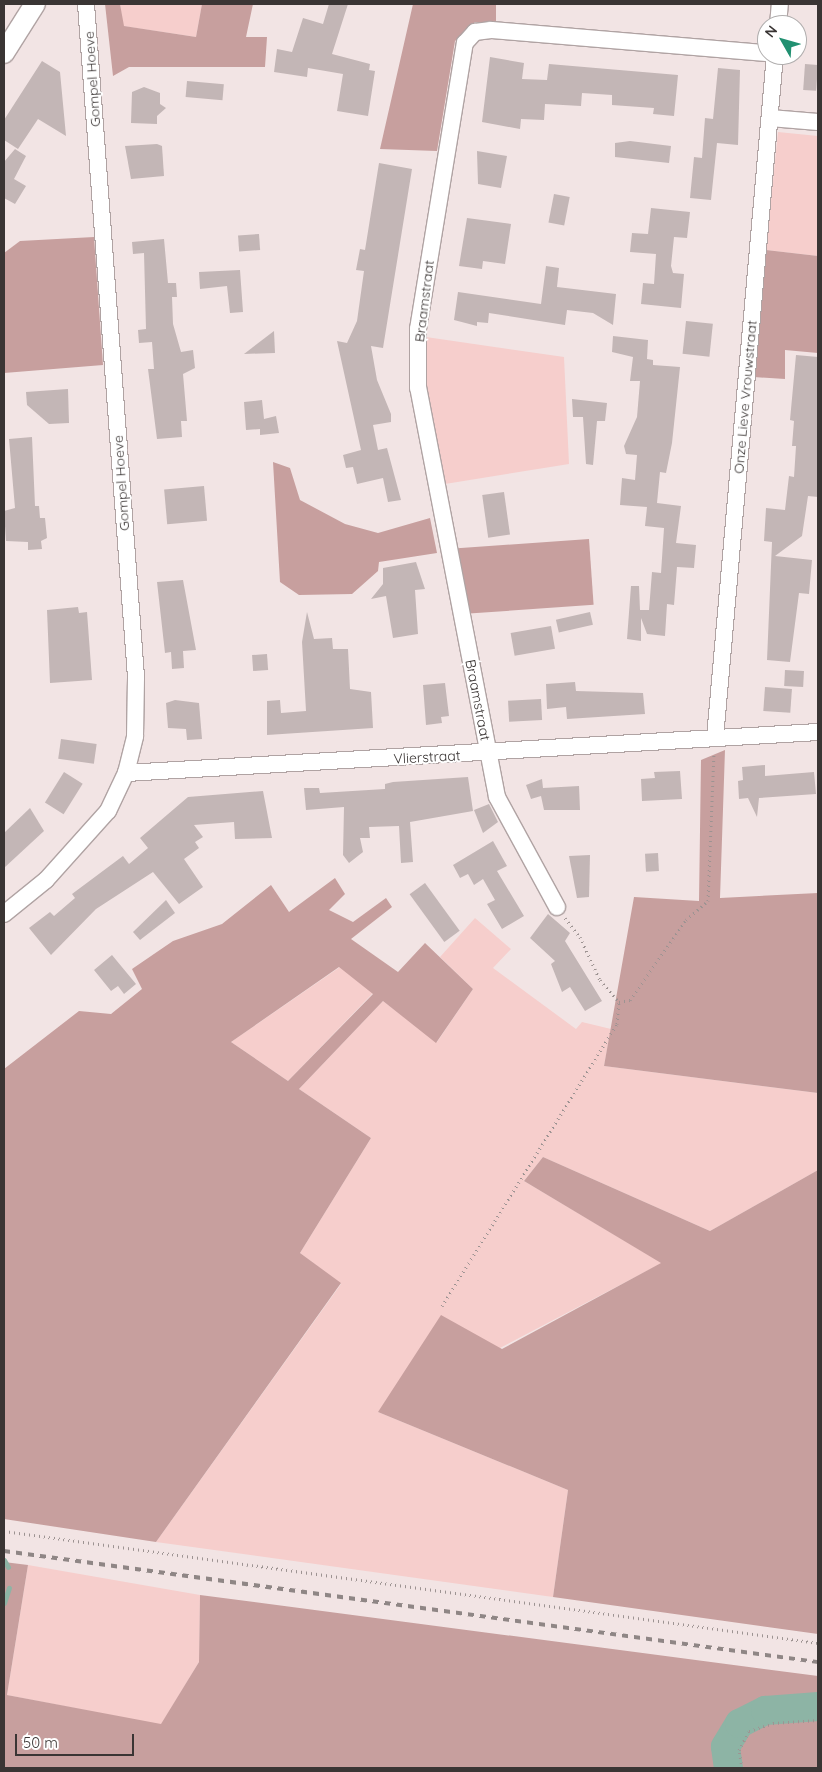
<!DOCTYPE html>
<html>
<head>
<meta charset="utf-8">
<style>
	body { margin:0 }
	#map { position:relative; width:822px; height:1772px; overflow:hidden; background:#f2e4e4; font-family:Quicksand,sans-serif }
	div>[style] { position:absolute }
	.green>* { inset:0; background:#f6cecc }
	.forest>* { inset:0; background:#c79f9e; transform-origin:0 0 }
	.stream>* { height:5px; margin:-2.5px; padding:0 2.5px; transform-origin:2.5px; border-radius:2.5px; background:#8db4a5 }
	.river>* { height:29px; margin:-14.5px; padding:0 14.5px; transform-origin:14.5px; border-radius:14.5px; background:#8db4a5 }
	.building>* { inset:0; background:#c3b6b6; transform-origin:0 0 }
	.path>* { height:3px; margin-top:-1.5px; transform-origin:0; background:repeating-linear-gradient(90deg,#9d9392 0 1px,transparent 0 5px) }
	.roads { filter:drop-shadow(1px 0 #b0a3a3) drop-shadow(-1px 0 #b0a3a3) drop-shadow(0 1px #b0a3a3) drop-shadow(0 -1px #b0a3a3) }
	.minor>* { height:16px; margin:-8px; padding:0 8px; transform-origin:8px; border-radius:8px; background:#fff }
	.tertiary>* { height:20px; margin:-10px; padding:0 10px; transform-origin:10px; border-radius:10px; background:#fff }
	.rail>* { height:4px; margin-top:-2px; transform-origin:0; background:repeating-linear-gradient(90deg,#8f8685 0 6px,transparent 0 12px) }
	span { translate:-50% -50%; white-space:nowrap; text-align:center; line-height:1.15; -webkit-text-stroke:4px #fff; paint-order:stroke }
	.street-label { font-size:14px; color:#3a3534 }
	.frame { position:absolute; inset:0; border:5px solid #3a3534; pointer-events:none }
	.north { position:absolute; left:757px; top:15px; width:50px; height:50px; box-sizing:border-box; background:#fff; border:1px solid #b0aeae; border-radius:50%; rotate:308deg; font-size:14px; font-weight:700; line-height:20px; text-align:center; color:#3a3534 }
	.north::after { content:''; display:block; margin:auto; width:18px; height:22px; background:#219071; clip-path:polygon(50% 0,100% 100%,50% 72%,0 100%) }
	.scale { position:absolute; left:15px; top:1734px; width:119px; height:22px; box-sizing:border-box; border:2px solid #3a3534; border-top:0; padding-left:6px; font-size:15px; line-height:18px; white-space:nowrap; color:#3a3534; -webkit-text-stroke:4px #fff; paint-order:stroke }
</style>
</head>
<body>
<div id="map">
	<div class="green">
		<i style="clip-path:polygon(120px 4px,202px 4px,196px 37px,123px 26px)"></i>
		<i style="clip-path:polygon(778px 132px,818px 136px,818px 256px,766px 250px)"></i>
		<i style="clip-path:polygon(426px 337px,564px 357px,569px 464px,445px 484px,425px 393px)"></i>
		<i style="clip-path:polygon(475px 918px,511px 949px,493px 968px,576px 1029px,582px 1022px,611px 1029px,604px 1066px,818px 1093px,818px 1170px,710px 1231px,543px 1157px,524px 1181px,662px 1263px,378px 1412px,568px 1490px,553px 1597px,156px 1542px,341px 1284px,300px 1253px,371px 1138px,299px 1089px,383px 1001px,437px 1042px,473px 989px,440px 957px)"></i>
		<i style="clip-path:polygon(340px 967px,373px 993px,288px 1081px,231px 1042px)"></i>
		<i style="clip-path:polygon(28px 1565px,200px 1595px,199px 1662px,161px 1725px,7px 1695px)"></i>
	</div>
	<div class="forest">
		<i style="clip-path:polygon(105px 4px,120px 4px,124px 26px,196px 37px,202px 4px,253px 4px,246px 37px,267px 37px,265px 67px,129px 67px,113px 76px)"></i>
		<i style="clip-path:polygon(413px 4px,496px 4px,496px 22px,475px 22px,455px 41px,437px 151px,380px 149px)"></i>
		<i style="clip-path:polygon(94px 237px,103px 365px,4px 373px,4px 253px,20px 241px)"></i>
		<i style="clip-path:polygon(766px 250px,818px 256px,818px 353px,785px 350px,785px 379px,754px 377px)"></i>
		<i style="clip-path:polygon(273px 462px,290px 468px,300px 500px,345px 524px,378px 533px,430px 518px,437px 553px,379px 562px,378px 571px,352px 594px,299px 595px,280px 582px)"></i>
		<i style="left:589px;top:539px;width:66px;height:132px;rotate:86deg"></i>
		<i style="clip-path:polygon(725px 750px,720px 898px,818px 893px,818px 1093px,604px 1066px,634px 897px,699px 901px,701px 760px)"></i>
		<i style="clip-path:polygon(evenodd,335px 878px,345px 894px,329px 910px,353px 922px,386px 898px,392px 907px,351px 939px,398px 972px,425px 943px,473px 989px,436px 1043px,383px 1001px,299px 1089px,371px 1138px,300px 1253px,341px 1283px,156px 1542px,4px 1519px,4px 1069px,79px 1011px,111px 1014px,142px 989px,132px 969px,173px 941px,222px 924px,271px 885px,289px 912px,335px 878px,339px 967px,373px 994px,288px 1081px,231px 1042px,339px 967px)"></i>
		<i style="clip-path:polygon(543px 1157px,710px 1231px,818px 1170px,818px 1634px,553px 1597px,568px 1490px,378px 1412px,441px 1315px,502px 1349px,661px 1263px,524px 1181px)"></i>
		<i style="clip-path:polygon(4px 1562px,28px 1565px,7px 1695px,161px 1724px,199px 1662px,200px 1595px,818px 1676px,818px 1768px,4px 1768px)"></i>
	</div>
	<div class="stream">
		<i style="left:4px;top:1560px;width:8px;rotate:60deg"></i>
		<i style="left:4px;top:1603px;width:16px;rotate:-72deg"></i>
	</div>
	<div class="river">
		<i style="left:728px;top:1768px;width:22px;rotate:-98deg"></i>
		<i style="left:725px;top:1746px;width:27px;rotate:-59deg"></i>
		<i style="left:739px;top:1723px;width:29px;rotate:-27deg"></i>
		<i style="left:765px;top:1710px;width:53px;rotate:-4.3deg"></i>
	</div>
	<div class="building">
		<i style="clip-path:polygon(329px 4px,348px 4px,332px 54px,370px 64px,369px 70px,375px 71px,368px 116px,337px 111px,343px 74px,308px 68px,307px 77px,274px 72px,277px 49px,292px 52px,303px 18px,323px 24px)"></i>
		<i style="clip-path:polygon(490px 57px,524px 63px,522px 79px,547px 80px,549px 64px,678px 75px,674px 116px,653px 114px,654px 108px,612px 105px,612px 95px,582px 93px,581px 106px,545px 104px,544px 120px,521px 119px,520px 129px,482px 122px)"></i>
		<i style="clip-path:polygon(42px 61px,60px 72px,66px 136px,38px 119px,18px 149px,4px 140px,4px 120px)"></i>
		<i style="left:805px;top:64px;width:13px;height:26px;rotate:4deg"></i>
		<i style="clip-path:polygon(718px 68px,740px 70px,738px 145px,717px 143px,711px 200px,690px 198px,694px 157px,702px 158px,705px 118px,713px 119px)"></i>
		<i style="left:187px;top:81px;width:37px;height:16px;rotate:5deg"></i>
		<i style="clip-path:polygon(144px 87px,160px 93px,160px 104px,166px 108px,157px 116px,157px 124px,131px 123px,132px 92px)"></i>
		<i style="clip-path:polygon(630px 141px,671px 146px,669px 163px,615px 157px,615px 143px)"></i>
		<i style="clip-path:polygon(157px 144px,162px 146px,164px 176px,131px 179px,125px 146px)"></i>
		<i style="clip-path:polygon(15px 149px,26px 156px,14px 179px,26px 186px,15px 204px,4px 198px,4px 162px)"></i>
		<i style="clip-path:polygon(477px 151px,507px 156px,501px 188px,478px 184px)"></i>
		<i style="clip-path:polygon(379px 163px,412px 169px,383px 348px,371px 346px,377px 380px,391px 414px,391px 422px,373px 425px,378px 450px,387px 448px,401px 500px,388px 502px,383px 478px,357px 484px,353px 467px,346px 468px,343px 455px,361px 450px,337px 341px,347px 343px,357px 321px,364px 271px,356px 270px,360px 249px,365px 250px)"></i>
		<i style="left:554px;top:194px;width:16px;height:29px;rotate:11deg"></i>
		<i style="clip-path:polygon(651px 208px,690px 212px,687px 238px,674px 237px,671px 266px,673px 273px,684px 274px,681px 308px,641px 304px,643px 283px,654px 284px,656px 254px,630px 252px,632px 233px,648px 234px)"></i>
		<i style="clip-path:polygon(467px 218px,511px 224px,505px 264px,483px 261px,482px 269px,459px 266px)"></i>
		<i style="left:259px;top:234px;width:16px;height:21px;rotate:86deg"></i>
		<i style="clip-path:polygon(164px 239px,168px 283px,176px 283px,177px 297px,172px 297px,173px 324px,181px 352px,193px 350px,195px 368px,183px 374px,187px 421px,181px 421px,182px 437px,157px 439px,148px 369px,154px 369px,152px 342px,139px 343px,138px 330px,146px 329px,144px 253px,133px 254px,132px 242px)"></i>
		<i style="clip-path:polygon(546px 266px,559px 268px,557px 287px,616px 294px,613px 325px,593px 313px,567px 310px,565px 325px,489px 313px,488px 323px,477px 322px,477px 326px,454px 320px,458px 292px,541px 304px)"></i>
		<i style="clip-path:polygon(240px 270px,243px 312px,230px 313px,227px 286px,200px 289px,199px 272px)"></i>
		<i style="left:686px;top:321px;width:27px;height:33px;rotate:6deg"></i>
		<i style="clip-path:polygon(274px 331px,275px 353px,244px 354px)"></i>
		<i style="clip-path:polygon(613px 336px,648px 340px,647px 359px,653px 360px,653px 365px,680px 367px,672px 443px,666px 473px,660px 472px,657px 503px,681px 506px,676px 543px,696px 545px,694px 568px,677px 567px,674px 605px,667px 604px,665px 636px,647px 634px,641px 618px,641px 641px,627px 639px,631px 586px,639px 586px,640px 610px,649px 610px,652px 572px,661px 573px,664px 528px,645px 526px,647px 507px,620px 505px,622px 478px,635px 480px,637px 455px,626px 454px,624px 446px,637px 417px,640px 381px,630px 381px,633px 357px,612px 352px)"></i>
		<i style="clip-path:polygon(796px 355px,818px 357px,818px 497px,808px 496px,802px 536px,775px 556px,812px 560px,809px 594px,799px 593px,790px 662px,767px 660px,772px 542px,764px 541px,766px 508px,785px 510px,789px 476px,794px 477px,796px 446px,792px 446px,794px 421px,790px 420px)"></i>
		<i style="clip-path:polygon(68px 389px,69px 423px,49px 424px,27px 405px,26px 392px)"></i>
		<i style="clip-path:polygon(572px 399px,607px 403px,605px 421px,597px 421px,593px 465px,586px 464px,583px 417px,573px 417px)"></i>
		<i style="clip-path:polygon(262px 400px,264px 419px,276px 416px,279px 433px,260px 435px,260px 429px,246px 430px,244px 402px)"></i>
		<i style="clip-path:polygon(32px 437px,35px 506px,39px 506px,40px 518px,45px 518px,47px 538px,41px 541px,42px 549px,28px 550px,28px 542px,6px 541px,4px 511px,15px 508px,9px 439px)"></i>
		<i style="left:204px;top:486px;width:35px;height:40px;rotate:85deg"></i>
		<i style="left:504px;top:492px;width:43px;height:22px;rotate:82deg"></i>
		<i style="clip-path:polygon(416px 562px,425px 589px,415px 590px,418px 634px,393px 638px,386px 596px,371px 599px,383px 584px,383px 568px)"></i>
		<i style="clip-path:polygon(183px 580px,196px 650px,183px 651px,184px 668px,172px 669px,171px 652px,165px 653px,157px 582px)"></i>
		<i style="clip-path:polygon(78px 607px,79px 613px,87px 612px,92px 680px,50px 683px,47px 610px)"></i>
		<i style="clip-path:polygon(307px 612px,314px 639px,332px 638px,333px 649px,348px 649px,350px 689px,371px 692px,373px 728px,267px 735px,267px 701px,280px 700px,281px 713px,306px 711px,302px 642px)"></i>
		<i style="left:590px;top:612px;width:13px;height:35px;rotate:77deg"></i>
		<i style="left:551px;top:626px;width:23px;height:41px;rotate:80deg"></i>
		<i style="left:267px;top:654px;width:16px;height:15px;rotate:86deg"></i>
		<i style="left:785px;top:670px;width:19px;height:16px;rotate:3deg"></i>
		<i style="clip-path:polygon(575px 682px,576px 691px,643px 693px,645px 714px,567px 719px,566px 707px,547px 709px,546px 684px)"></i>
		<i style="clip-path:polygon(445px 683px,449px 716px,441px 717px,442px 723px,426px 725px,423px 685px)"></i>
		<i style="left:765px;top:687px;width:27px;height:24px;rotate:4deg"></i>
		<i style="left:541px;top:699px;width:21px;height:33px;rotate:87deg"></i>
		<i style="clip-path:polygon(175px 700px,199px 703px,202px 739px,187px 740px,186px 729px,168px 728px,166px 703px)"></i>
		<i style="left:61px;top:739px;width:36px;height:20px;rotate:8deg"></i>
		<i style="clip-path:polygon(765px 765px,765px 776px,814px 772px,816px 794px,759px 798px,757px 817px,748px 798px,739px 799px,738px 781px,743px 780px,742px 767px)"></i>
		<i style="clip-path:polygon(680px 771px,682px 799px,642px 801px,641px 779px,655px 778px,654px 772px)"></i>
		<i style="left:64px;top:772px;width:22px;height:36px;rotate:32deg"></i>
		<i style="clip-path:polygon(468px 777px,473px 811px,410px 822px,413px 862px,401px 863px,399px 826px,369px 827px,370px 838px,360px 838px,363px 852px,349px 863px,343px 855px,344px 807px,306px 810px,304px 788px,319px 788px,320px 793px,385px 789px,385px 784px,393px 782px)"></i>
		<i style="clip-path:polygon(542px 779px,543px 788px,579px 786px,580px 810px,544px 810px,541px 796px,531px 799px,526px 785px)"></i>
		<i style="clip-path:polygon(263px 791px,272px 838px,235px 839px,234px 822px,194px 825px,203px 837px,195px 842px,199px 848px,184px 859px,203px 887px,179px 904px,153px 872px,96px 909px,51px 955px,29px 928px,50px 912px,54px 916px,75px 898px,72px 894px,123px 856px,129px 864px,148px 848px,140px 838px,188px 797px)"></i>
		<i style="clip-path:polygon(489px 804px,498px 822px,483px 833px,474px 810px)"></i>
		<i style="clip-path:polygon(30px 808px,44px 831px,4px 868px,4px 833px)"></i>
		<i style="clip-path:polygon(493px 841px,507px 866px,497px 871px,524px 916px,502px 929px,487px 904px,495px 900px,483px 879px,474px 885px,468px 874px,460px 878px,453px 865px)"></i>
		<i style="left:658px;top:853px;width:18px;height:13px;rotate:87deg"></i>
		<i style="clip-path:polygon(590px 855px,589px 897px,577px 898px,569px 856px)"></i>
		<i style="left:425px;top:883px;width:59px;height:19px;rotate:54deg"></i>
		<i style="clip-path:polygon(166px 900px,175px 913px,140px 940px,133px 932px)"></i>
		<i style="clip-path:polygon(548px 914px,570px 933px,565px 941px,602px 1001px,585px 1011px,570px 987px,562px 992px,551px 964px,555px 961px,530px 938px)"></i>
		<i style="clip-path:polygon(112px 955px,136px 984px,124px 994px,118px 986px,111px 991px,94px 970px)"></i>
	</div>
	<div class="path">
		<i style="left:565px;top:918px;width:24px;rotate:52deg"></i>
		<i style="left:580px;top:937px;width:47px;rotate:65.1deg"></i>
		<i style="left:600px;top:980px;width:29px;rotate:49deg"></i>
		<i style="left:619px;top:1002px;width:11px;rotate:-10deg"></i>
		<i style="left:630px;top:1000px;width:98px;rotate:-55deg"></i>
		<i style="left:686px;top:920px;width:29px;rotate:-41deg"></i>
		<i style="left:708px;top:901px;width:147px;rotate:-87.7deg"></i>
		<i style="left:442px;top:1306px;width:332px;rotate:-58.2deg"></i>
		<i style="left:617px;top:1024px;width:22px;rotate:-85deg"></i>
		<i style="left:4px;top:1531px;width:822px;rotate:7.83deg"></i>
		<i style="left:742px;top:1768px;width:18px;rotate:-99deg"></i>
		<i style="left:739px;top:1750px;width:21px;rotate:-62deg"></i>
		<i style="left:749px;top:1731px;width:25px;rotate:-18deg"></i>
		<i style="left:773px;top:1723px;width:45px;rotate:-3.8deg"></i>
	</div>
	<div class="roads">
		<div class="minor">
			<i style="left:778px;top:25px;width:21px;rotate:-85deg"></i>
			<i style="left:770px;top:118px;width:48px;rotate:4.8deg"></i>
			<i style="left:715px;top:738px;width:686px;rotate:-84.98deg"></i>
			<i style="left:126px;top:773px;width:693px;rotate:-3.39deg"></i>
			<i style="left:557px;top:907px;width:125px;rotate:-118.6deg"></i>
			<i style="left:497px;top:797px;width:417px;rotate:-100.9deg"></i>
			<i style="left:418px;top:388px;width:59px;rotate:-90deg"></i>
			<i style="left:418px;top:329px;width:290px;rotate:-80.7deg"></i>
			<i style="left:465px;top:43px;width:15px;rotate:-48deg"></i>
			<i style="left:475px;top:32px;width:16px;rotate:-7deg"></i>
			<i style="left:491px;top:30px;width:277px;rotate:4.8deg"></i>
			<i style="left:4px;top:914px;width:54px;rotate:-39deg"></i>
			<i style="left:46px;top:880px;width:93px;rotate:-48.1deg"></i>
			<i style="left:108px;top:811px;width:42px;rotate:-64.7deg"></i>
			<i style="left:126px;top:773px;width:38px;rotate:-76deg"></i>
			<i style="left:135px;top:736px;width:59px;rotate:-89deg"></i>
			<i style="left:136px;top:677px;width:675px;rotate:-94.25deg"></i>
		</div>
		<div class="tertiary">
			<i style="left:4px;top:53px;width:58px;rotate:-57.7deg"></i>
		</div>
	</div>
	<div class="rail">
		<i style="left:4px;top:1551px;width:822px;rotate:7.77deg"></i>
	</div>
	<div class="street-label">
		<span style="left:92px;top:79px;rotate:-94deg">Gompel Hoeve</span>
		<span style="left:424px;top:301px;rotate:-83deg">Braamstraat</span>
		<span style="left:745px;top:397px;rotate:-85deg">Onze Lieve Vrouwstraat</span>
		<span style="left:121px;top:483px;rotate:-94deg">Gompel Hoeve</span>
		<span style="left:478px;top:700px;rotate:79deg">Braamstraat</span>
		<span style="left:427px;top:757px;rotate:-3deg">Vlierstraat</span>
	</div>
	<div class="frame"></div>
	<div class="north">N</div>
	<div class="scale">50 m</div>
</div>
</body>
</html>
